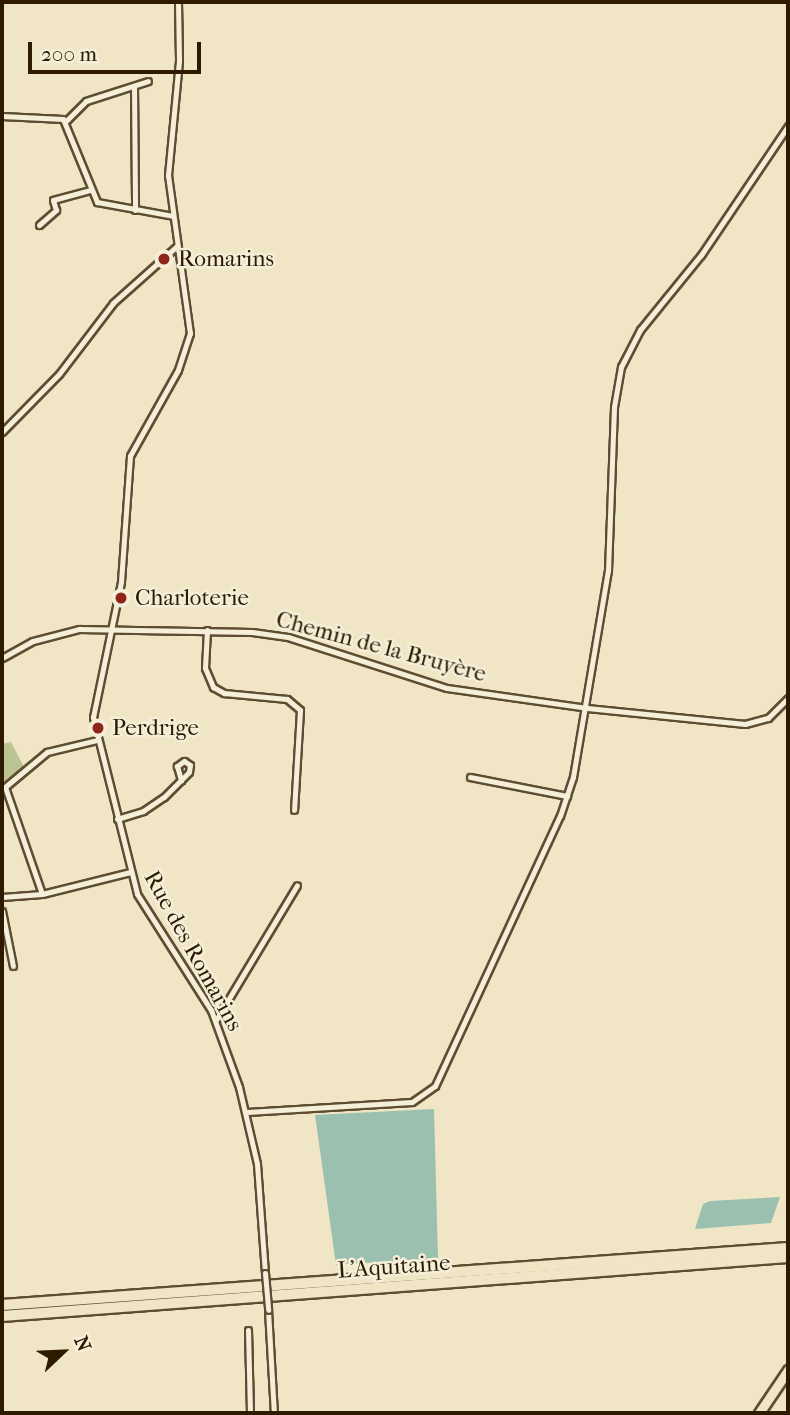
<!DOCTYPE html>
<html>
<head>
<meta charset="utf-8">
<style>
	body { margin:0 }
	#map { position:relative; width:790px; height:1415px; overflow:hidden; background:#f0e6c5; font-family:"IM FELL French Canon",serif }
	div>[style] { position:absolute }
	.green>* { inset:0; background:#bcc493 }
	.water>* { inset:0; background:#9bc0af }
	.roads { filter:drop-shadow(2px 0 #5e4d31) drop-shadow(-2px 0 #5e4d31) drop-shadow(0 2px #5e4d31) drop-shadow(0 -2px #5e4d31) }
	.minor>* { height:5px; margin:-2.5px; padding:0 2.5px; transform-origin:2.5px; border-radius:2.5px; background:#f5efd9 }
	.primary>* { height:9px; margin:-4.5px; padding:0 4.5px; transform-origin:4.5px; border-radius:4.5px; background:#f0e6c5 }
	.motorway>* { height:10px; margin:-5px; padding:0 5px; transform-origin:5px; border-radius:5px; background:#f0e6c5 }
	.bridges { filter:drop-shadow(2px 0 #5e4d31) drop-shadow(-2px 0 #5e4d31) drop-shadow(0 2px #5e4d31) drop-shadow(0 -2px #5e4d31) }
	.minor-bridge>* { height:5px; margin:-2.5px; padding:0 2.5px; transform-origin:2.5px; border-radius:2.5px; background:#f5efd9 }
	.dots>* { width:19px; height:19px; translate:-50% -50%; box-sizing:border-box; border:4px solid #f5efd9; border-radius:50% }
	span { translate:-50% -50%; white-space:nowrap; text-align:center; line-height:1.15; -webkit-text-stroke:5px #f5efd9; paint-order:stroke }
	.poi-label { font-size:23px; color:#2e1a00 }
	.left { translate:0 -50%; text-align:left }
	.street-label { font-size:23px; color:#2e1a00 }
	.frame { position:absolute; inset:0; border:4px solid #2e1a00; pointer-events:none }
	.north { position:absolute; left:28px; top:1317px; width:70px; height:70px; -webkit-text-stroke:5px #f5efd9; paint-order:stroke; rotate:67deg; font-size:19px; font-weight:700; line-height:28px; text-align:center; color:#2e1a00 }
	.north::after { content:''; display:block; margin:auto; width:24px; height:32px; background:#2e1a00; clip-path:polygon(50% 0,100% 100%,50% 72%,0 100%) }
	.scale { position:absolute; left:28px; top:42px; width:173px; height:32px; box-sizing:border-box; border:4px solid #2e1a00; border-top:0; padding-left:9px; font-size:21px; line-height:24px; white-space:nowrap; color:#2e1a00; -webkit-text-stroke:5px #f5efd9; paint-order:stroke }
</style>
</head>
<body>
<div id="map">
	<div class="green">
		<i style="clip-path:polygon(11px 742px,24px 767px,2px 784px,2px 744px)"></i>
	</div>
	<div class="water">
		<i style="clip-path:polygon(434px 1109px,438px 1258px,336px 1265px,315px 1115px)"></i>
		<i style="clip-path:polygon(780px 1197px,771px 1223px,695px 1229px,703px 1204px,710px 1201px)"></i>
	</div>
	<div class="roads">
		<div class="minor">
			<i style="left:178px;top:2px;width:59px;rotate:89deg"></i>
			<i style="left:179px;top:61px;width:115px;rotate:95.5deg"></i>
			<i style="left:168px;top:175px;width:160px;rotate:82.1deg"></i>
			<i style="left:190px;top:333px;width:39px;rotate:108deg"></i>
			<i style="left:178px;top:370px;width:98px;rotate:119.2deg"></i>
			<i style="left:130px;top:456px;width:126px;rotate:94.1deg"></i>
			<i style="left:121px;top:582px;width:138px;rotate:101.7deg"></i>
			<i style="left:93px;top:717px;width:182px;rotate:76deg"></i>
			<i style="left:137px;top:894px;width:138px;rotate:57.5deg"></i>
			<i style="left:211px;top:1010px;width:82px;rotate:70deg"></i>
			<i style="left:239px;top:1087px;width:79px;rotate:76.8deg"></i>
			<i style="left:257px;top:1164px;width:109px;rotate:85.8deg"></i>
			<i style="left:134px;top:86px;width:124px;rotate:89.5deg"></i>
			<i style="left:2px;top:116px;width:61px;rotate:2.8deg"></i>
			<i style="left:63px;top:119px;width:90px;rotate:67.7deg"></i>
			<i style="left:97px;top:202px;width:77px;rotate:10.4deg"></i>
			<i style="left:66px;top:121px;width:28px;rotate:-45deg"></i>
			<i style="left:86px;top:101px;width:65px;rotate:-17.9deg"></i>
			<i style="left:39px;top:225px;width:23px;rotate:-41deg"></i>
			<i style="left:56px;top:210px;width:10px;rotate:-107deg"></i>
			<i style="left:53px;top:200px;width:38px;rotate:-15deg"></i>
			<i style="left:2px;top:432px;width:81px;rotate:-45.5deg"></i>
			<i style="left:59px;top:374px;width:89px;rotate:-52.7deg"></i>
			<i style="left:113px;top:303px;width:86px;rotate:-41.7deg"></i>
			<i style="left:207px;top:630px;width:38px;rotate:93deg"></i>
			<i style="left:205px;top:668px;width:21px;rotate:67deg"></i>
			<i style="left:213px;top:687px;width:13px;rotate:29deg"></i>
			<i style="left:224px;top:693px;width:63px;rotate:5.4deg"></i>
			<i style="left:287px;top:699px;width:17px;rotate:40deg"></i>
			<i style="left:300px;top:710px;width:100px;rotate:93.4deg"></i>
			<i style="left:2px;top:658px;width:35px;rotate:-29deg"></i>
			<i style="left:33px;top:641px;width:48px;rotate:-14.6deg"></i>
			<i style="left:79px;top:629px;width:173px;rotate:1deg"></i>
			<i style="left:252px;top:632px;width:36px;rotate:8deg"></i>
			<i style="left:288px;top:637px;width:167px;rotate:17.8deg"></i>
			<i style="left:447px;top:688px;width:141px;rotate:8.1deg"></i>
			<i style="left:587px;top:708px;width:159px;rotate:5.8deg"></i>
			<i style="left:745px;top:724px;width:24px;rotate:-15deg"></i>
			<i style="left:768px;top:718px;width:28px;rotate:-45deg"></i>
			<i style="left:470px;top:777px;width:99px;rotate:11.1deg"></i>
			<i style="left:2px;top:787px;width:3px"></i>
			<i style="left:5px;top:787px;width:113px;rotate:70.9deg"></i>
			<i style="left:5px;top:787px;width:55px;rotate:-39.8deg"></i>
			<i style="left:47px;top:752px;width:51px;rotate:-13.5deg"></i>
			<i style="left:117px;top:819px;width:27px;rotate:-17deg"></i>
			<i style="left:143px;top:811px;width:25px;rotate:-34deg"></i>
			<i style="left:164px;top:797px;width:35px;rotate:-45deg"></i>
			<i style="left:189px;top:772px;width:7px;rotate:-82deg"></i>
			<i style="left:190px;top:765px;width:7px;rotate:-146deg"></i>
			<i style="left:184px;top:761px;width:9px;rotate:144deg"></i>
			<i style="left:177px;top:766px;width:15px;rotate:74deg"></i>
			<i style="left:2px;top:897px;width:40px;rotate:-4.3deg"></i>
			<i style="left:42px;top:894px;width:91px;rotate:-14deg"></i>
			<i style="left:2px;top:911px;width:56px;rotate:78.7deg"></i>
			<i style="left:216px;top:1020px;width:157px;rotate:-59deg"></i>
			<i style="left:247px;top:1112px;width:165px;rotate:-3.5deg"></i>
			<i style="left:412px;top:1102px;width:28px;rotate:-35deg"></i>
			<i style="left:435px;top:1086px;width:298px;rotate:-65.2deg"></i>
			<i style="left:560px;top:816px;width:41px;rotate:-71.6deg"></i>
			<i style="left:573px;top:777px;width:209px;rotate:-80.4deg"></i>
			<i style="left:608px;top:571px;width:164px;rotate:-87.9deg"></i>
			<i style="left:614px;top:407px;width:41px;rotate:-80.1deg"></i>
			<i style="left:621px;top:367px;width:42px;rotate:-62.8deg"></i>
			<i style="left:640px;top:330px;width:97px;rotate:-50.9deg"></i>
			<i style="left:701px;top:255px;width:156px;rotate:-56deg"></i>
			<i style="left:268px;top:1310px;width:103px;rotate:86.7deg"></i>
			<i style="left:248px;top:1330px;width:83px;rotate:88.6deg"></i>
		</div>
		<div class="primary">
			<i style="left:759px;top:1413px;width:52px;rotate:-56deg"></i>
		</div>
		<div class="motorway">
			<i style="left:2px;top:1305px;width:788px;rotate:-4.15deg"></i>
			<i style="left:2px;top:1316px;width:788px;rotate:-4.29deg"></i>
		</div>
	</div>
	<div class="bridges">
		<div class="minor-bridge">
			<i style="left:265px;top:1273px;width:37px;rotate:85deg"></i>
		</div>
	</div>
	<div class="dots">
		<i style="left:164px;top:259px;background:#8f2418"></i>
		<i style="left:121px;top:598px;background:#8f2418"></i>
		<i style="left:98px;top:728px;background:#8f2418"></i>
	</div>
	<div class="poi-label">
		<span class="left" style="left:178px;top:259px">Romarins</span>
		<span class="left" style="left:135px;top:598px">Charloterie</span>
		<span class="left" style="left:112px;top:728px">Perdrige</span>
	</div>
	<div class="street-label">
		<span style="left:381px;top:647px;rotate:15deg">Chemin de la Bruyère</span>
		<span style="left:193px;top:951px;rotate:61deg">Rue des Romarins</span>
		<span style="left:394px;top:1267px;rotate:-4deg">L'Aquitaine</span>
	</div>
	<div class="frame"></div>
	<div class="north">N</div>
	<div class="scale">200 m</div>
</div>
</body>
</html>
